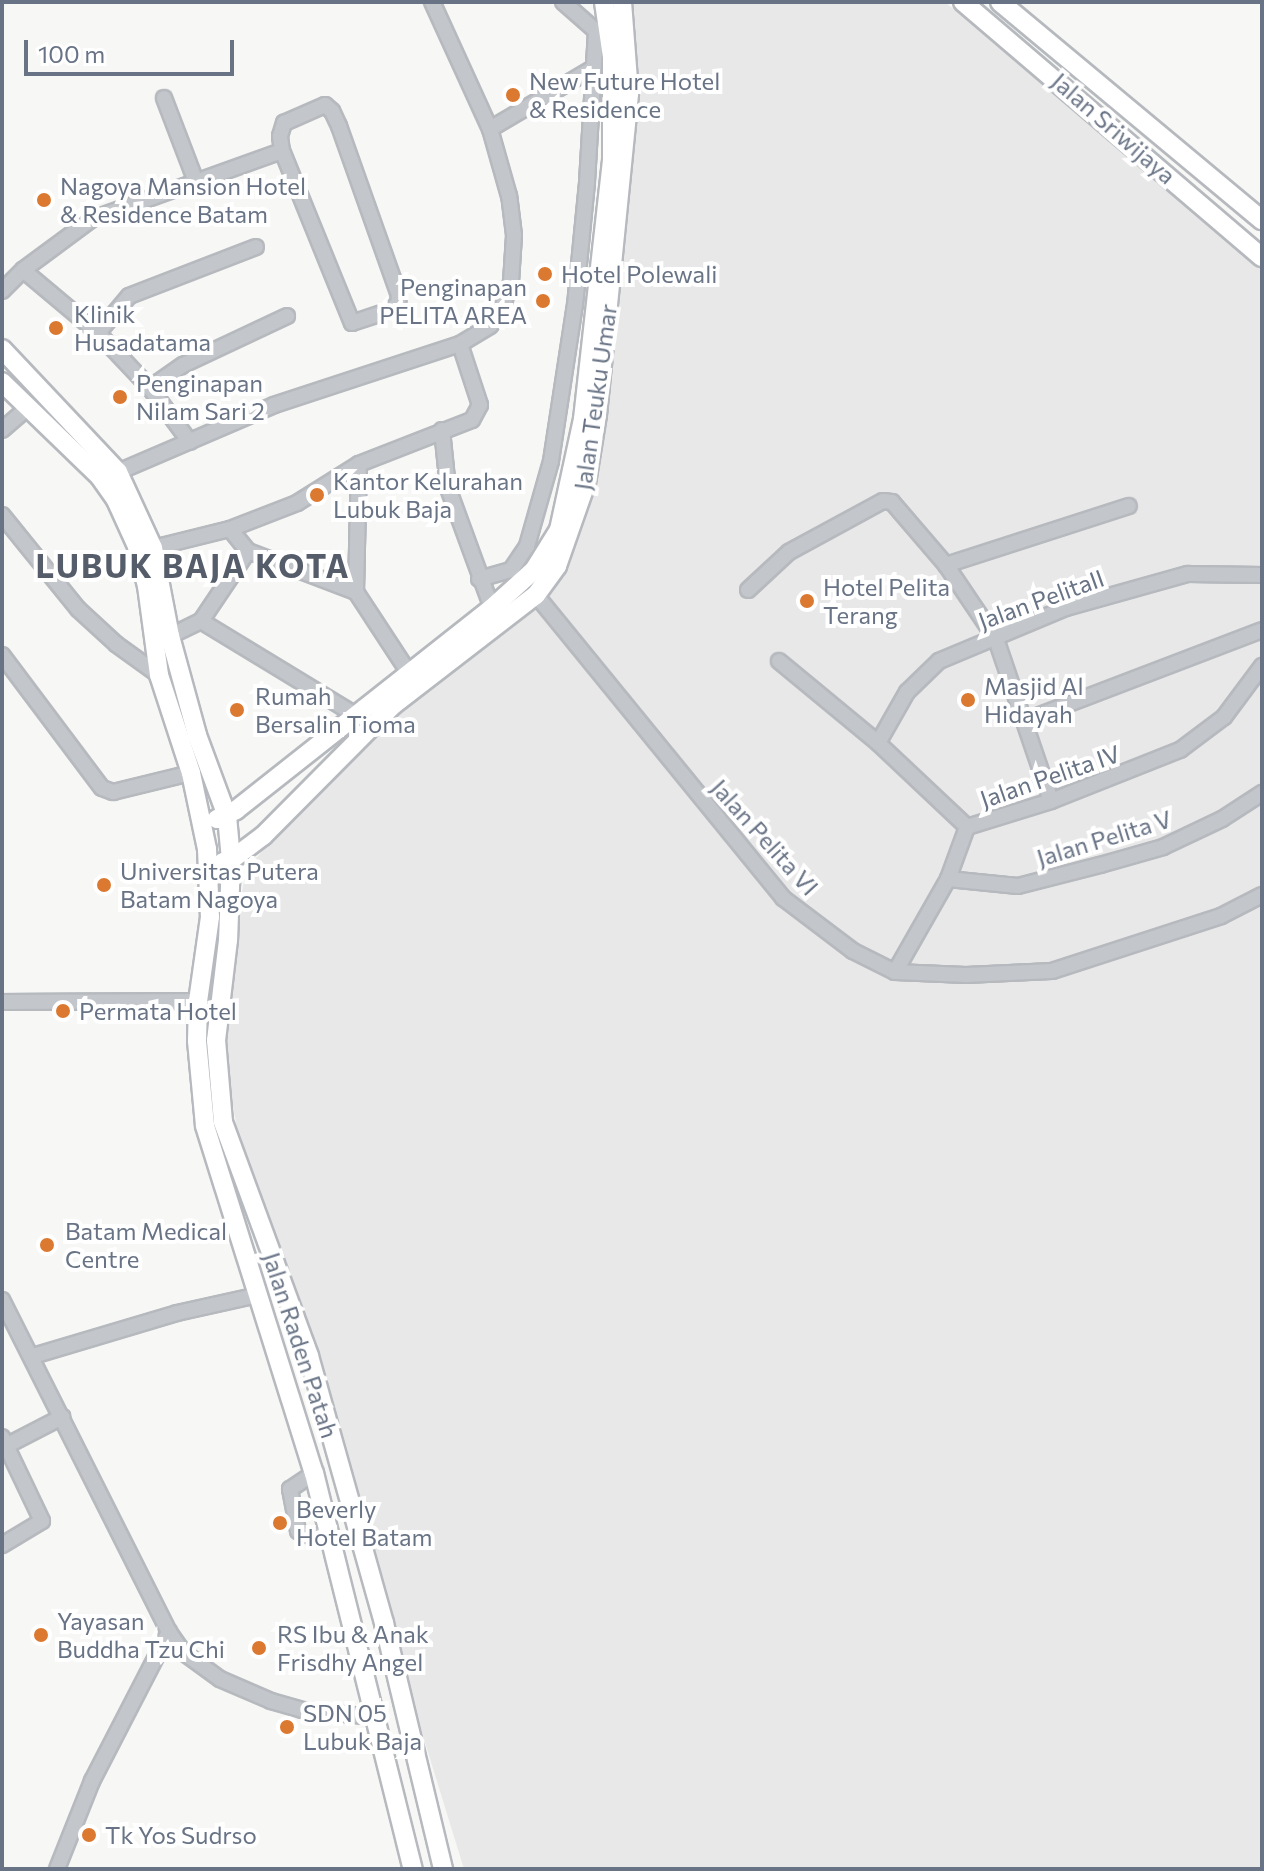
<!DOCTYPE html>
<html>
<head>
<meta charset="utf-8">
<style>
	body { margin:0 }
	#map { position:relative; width:1264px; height:1871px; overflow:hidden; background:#f7f8f5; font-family:Commissioner,sans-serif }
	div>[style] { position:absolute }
	.built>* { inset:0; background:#e8e8e8 }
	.roads { filter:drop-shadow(2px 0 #b6b9be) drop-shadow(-2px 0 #b6b9be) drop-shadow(0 2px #b6b9be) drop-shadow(0 -2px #b6b9be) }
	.minor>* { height:14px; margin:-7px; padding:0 7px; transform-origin:7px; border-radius:7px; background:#c3c6ca }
	.major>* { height:18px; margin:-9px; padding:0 9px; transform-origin:9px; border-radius:9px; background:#fff }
	.dots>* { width:22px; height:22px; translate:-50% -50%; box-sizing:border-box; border:4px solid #fff; border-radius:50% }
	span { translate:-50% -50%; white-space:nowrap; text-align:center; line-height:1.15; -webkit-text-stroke:8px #fff; paint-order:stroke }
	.poi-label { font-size:24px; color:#687385 }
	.left { translate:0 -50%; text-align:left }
	.right { translate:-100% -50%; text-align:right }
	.street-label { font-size:24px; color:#687385 }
	.district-label { font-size:32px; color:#565d6a; font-weight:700; letter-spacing:2px }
	.frame { position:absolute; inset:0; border:4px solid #687385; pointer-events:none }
	.scale { position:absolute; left:24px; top:40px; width:210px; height:36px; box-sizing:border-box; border:4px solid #687385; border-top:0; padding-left:10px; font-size:24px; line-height:28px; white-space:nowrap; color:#687385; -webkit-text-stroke:6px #fff; paint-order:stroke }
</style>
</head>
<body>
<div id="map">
	<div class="built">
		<i style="clip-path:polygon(608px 2px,945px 2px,1262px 264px,1262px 1869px,464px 1869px,239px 1139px,218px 1025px,246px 870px,389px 705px,542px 595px,590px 395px,613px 130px)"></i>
	</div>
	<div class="roads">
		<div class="minor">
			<i style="left:563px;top:2px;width:44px;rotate:41.3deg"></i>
			<i style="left:596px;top:31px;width:7px;rotate:16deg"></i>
			<i style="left:164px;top:98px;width:87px;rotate:69.1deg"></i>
			<i style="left:325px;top:105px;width:9px;rotate:41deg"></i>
			<i style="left:332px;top:111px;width:17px;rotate:65deg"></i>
			<i style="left:339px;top:126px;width:179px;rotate:70.5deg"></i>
			<i style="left:399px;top:295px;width:9px;rotate:96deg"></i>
			<i style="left:398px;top:304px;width:9px;rotate:139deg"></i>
			<i style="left:391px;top:310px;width:41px;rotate:161.6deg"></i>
			<i style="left:352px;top:323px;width:186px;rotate:-112.1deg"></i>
			<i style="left:282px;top:151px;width:15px;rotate:-98deg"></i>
			<i style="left:280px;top:136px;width:14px;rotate:-73deg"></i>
			<i style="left:284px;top:123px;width:45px;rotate:-23.7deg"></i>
			<i style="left:490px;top:129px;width:120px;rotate:-30.6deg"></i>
			<i style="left:23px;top:270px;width:98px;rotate:40deg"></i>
			<i style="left:98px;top:333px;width:76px;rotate:46.6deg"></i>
			<i style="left:150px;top:388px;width:67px;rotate:53.5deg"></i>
			<i style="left:2px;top:291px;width:30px;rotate:-45deg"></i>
			<i style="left:23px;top:270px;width:86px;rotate:-36.5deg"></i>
			<i style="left:92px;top:219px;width:202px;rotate:-19.7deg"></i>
			<i style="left:98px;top:333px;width:48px;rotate:-50deg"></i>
			<i style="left:129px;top:296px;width:136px;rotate:-21.1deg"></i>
			<i style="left:150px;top:388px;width:40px;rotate:-34.9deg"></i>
			<i style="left:183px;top:365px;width:115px;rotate:-25.2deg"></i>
			<i style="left:2px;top:430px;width:33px;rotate:-41deg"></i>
			<i style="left:442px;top:430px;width:58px;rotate:84.1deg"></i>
			<i style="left:448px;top:488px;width:128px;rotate:69.9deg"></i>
			<i style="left:118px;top:472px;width:170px;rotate:-23.2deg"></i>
			<i style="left:274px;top:405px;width:196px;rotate:-18.2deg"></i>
			<i style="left:460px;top:344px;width:35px;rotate:-31deg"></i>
			<i style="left:490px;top:326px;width:19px;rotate:-54deg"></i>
			<i style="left:501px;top:311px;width:31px;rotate:-71deg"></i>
			<i style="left:511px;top:282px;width:47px;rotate:-86.3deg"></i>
			<i style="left:514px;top:235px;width:39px;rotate:-97deg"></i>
			<i style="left:509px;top:196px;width:70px;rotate:-105.8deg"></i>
			<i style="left:490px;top:129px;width:140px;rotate:-114.5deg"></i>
			<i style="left:2px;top:515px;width:121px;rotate:51deg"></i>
			<i style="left:78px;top:609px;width:52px;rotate:42.6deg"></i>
			<i style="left:116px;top:644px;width:53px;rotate:35.8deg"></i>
			<i style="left:230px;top:529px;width:28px;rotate:51deg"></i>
			<i style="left:248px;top:551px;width:116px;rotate:20.8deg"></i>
			<i style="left:356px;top:592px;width:97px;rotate:56.8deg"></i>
			<i style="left:153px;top:548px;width:79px;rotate:-13.9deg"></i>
			<i style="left:230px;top:529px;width:72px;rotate:-21.2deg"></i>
			<i style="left:297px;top:503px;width:73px;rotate:-32.2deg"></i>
			<i style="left:359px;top:464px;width:121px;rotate:-21.3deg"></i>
			<i style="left:472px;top:420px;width:17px;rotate:-62deg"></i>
			<i style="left:480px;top:405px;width:64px;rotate:-108.2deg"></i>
			<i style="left:946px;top:565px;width:192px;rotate:-17.9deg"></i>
			<i style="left:479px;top:579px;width:33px;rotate:-16deg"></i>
			<i style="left:511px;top:570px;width:29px;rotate:-56deg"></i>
			<i style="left:527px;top:546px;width:88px;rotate:-74.2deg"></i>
			<i style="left:551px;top:461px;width:158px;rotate:-81.3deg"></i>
			<i style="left:575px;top:305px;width:124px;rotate:-84.4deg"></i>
			<i style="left:587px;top:182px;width:151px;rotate:-86.6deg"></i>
			<i style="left:748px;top:590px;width:56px;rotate:-42.8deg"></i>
			<i style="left:789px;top:552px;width:107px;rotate:-28.5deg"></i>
			<i style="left:883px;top:501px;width:9px;rotate:6deg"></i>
			<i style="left:892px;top:502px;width:83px;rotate:49.4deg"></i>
			<i style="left:946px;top:565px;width:89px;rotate:56deg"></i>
			<i style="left:996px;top:639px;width:171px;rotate:71.2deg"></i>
			<i style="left:356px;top:592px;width:128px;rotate:-88.7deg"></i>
			<i style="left:536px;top:595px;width:391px;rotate:50.8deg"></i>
			<i style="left:783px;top:898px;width:88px;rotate:37.1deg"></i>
			<i style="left:853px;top:951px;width:47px;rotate:26.6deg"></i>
			<i style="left:895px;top:972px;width:71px;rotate:2.4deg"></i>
			<i style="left:966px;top:975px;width:86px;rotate:-2.7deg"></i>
			<i style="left:1052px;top:971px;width:178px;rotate:-18deg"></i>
			<i style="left:1221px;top:916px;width:46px;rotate:-27.1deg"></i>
			<i style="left:201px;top:621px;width:179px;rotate:31.3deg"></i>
			<i style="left:170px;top:636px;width:34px;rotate:-26deg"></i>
			<i style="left:201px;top:621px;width:84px;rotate:-56.1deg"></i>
			<i style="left:2px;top:655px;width:166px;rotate:53.1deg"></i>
			<i style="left:102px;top:788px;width:12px;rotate:20deg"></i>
			<i style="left:113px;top:792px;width:80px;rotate:-13.7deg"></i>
			<i style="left:779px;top:661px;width:129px;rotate:39.6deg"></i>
			<i style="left:878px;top:743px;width:122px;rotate:43.3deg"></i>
			<i style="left:1024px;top:721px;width:255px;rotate:-20.9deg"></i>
			<i style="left:878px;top:743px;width:59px;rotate:-60.4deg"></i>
			<i style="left:907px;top:692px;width:45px;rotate:-44.1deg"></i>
			<i style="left:939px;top:661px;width:138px;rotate:-22.7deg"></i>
			<i style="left:1066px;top:608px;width:127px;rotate:-15.6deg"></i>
			<i style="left:1188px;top:574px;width:74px;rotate:0.8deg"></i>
			<i style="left:967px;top:827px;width:88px;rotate:-17.2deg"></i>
			<i style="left:1051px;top:801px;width:139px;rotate:-21.6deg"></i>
			<i style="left:1180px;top:750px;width:55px;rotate:-36.9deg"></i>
			<i style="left:1224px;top:717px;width:64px;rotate:-53.3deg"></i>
			<i style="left:948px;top:879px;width:70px;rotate:5.7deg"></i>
			<i style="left:1018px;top:886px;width:85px;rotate:-14.4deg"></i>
			<i style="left:1100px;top:865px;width:66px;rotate:-15.9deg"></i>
			<i style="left:1163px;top:847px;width:65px;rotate:-25.4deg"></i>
			<i style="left:1222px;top:819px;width:48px;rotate:-33deg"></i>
			<i style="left:895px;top:972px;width:107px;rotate:-60.3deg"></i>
			<i style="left:948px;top:879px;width:55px;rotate:-69.9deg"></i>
			<i style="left:2px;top:1002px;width:196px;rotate:-0.3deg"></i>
			<i style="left:2px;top:1300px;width:372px;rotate:63.3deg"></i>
			<i style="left:169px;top:1632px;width:24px;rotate:55deg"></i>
			<i style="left:183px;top:1652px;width:46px;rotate:36.1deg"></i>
			<i style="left:220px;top:1679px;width:56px;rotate:23.3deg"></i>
			<i style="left:271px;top:1701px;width:32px;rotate:16deg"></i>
			<i style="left:302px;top:1710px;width:73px;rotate:5.5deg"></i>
			<i style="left:33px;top:1356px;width:150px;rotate:-16.6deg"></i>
			<i style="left:177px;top:1313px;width:83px;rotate:-12.5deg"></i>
			<i style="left:2px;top:1437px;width:93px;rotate:64.5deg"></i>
			<i style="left:42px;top:1521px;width:47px;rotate:149deg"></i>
			<i style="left:2px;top:1448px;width:68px;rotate:-27.3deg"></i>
			<i style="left:314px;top:1473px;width:29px;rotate:146deg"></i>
			<i style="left:290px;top:1489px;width:43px;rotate:79.2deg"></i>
			<i style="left:298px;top:1531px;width:7px;rotate:34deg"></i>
			<i style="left:304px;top:1535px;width:25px;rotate:2deg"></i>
			<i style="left:57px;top:1869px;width:95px;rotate:-68.3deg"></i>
			<i style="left:92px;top:1781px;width:168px;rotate:-62.7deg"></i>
		</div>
		<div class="major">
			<i style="left:963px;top:2px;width:393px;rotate:40.5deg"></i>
			<i style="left:1000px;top:2px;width:341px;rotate:39.8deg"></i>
			<i style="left:2px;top:349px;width:169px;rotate:46.7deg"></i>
			<i style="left:118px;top:472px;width:84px;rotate:65.3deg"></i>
			<i style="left:153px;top:548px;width:90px;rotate:79.1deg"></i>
			<i style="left:170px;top:636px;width:103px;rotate:74.7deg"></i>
			<i style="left:197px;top:735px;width:86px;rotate:69.7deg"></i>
			<i style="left:227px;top:816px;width:44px;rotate:84.8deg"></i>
			<i style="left:231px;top:860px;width:80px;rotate:92.1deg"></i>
			<i style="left:228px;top:940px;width:101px;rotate:96.8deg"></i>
			<i style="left:216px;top:1040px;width:82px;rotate:85.1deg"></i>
			<i style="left:223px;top:1122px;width:249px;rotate:69.8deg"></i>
			<i style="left:309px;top:1356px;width:277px;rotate:74.3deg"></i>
			<i style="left:384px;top:1623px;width:253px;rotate:76.5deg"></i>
			<i style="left:2px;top:382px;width:136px;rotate:44.1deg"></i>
			<i style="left:100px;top:477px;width:28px;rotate:55deg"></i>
			<i style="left:116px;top:500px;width:51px;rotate:65.5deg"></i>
			<i style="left:137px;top:546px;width:41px;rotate:76deg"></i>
			<i style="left:147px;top:586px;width:90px;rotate:82.3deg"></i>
			<i style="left:159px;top:675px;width:103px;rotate:71.9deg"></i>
			<i style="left:191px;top:773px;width:78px;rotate:78.1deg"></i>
			<i style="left:207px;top:849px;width:68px;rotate:87.5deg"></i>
			<i style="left:210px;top:917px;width:85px;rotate:98.1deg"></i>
			<i style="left:198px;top:1001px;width:40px;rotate:91.4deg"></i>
			<i style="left:197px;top:1041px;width:85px;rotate:84.6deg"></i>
			<i style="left:205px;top:1126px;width:364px;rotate:72.6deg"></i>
			<i style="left:314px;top:1473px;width:408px;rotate:76deg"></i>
			<i style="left:217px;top:819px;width:21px;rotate:-25deg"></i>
			<i style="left:236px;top:810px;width:326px;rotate:-38.3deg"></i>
			<i style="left:492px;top:608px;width:57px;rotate:-42.1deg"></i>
			<i style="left:534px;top:570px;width:47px;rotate:-58deg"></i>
			<i style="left:559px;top:530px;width:114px;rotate:-77.8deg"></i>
			<i style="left:583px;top:419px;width:260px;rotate:-83.6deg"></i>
			<i style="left:612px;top:161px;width:104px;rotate:-90deg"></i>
			<i style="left:612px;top:57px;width:56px;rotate:-98.3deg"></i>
			<i style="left:223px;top:862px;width:8px;rotate:-14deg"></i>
			<i style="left:231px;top:860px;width:40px;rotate:-37deg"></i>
			<i style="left:263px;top:836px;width:185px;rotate:-45.2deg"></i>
			<i style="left:393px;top:705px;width:180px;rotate:-37.6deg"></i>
			<i style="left:536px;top:595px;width:36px;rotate:-54deg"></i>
			<i style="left:557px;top:566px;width:88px;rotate:-70.7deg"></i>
			<i style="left:586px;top:483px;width:69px;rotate:-80.8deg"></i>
			<i style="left:597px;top:415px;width:324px;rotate:-84.3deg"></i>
			<i style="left:629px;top:93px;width:91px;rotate:-94.4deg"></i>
		</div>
	</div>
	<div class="dots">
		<i style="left:513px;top:95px;background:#dc7930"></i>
		<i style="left:44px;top:200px;background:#dc7930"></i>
		<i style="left:545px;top:274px;background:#dc7930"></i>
		<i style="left:543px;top:301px;background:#dc7930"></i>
		<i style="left:56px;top:328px;background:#dc7930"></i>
		<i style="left:120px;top:397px;background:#dc7930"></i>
		<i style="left:317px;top:495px;background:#dc7930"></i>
		<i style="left:807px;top:601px;background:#dc7930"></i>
		<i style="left:968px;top:700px;background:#dc7930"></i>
		<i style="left:237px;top:710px;background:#dc7930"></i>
		<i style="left:104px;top:885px;background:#dc7930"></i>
		<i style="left:63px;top:1011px;background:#dc7930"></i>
		<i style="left:47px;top:1245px;background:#dc7930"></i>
		<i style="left:280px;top:1523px;background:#dc7930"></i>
		<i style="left:41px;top:1635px;background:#dc7930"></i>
		<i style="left:259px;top:1648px;background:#dc7930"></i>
		<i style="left:287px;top:1727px;background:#dc7930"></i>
		<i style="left:89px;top:1835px;background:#dc7930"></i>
	</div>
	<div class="poi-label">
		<span class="left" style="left:529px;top:95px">New Future Hotel<br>&amp; Residence</span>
		<span class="left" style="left:60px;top:200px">Nagoya Mansion Hotel<br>&amp; Residence Batam</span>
		<span class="left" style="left:561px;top:274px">Hotel Polewali</span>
		<span class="right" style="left:527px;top:301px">Penginapan<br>PELITA AREA</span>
		<span class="left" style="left:74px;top:328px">Klinik<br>Husadatama</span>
		<span class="left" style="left:136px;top:397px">Penginapan<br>Nilam Sari 2</span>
		<span class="left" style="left:333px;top:495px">Kantor Kelurahan<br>Lubuk Baja</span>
		<span class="left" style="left:823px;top:601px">Hotel Pelita<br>Terang</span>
		<span class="left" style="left:984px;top:700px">Masjid Al<br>Hidayah</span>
		<span class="left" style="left:255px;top:710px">Rumah<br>Bersalin Tioma</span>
		<span class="left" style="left:120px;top:885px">Universitas Putera<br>Batam Nagoya</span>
		<span class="left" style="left:79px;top:1011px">Permata Hotel</span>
		<span class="left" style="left:65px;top:1245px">Batam Medical<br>Centre</span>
		<span class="left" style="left:296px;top:1523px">Beverly<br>Hotel Batam</span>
		<span class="left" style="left:57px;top:1635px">Yayasan<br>Buddha Tzu Chi</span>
		<span class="left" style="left:277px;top:1648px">RS Ibu &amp; Anak<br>Frisdhy Angel</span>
		<span class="left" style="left:303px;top:1727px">SDN 05<br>Lubuk Baja</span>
		<span class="left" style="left:105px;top:1835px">Tk Yos Sudrso</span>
	</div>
	<div class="street-label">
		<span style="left:1114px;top:128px;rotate:41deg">Jalan Sriwijaya</span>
		<span style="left:595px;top:397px;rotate:-82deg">Jalan Teuku Umar</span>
		<span style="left:1041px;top:599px;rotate:-20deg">Jalan PelitaII</span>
		<span style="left:1050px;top:776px;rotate:-19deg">Jalan Pelita IV</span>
		<span style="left:765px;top:837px;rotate:48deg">Jalan Pelita VI</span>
		<span style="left:1104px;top:838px;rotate:-17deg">Jalan Pelita V</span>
		<span style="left:301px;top:1345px;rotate:72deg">Jalan Raden Patah</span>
	</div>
	<div class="district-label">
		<span style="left:193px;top:565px">LUBUK BAJA KOTA</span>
	</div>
	<div class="frame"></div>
	<div class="scale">100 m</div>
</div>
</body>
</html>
